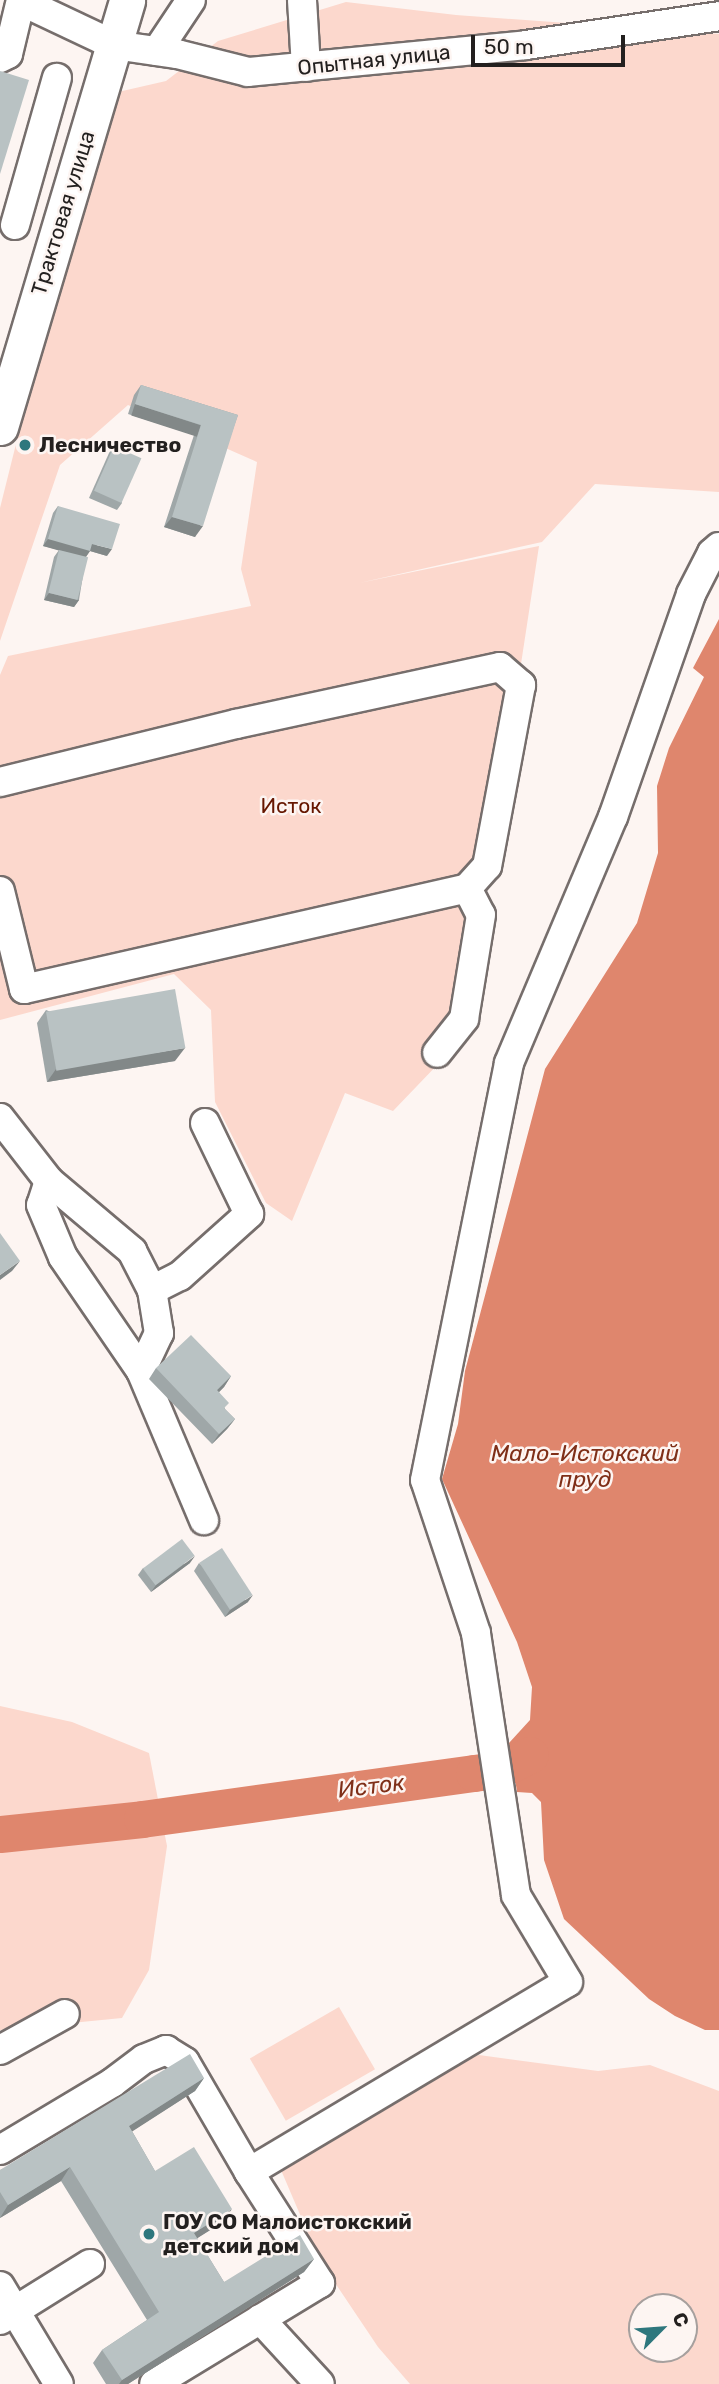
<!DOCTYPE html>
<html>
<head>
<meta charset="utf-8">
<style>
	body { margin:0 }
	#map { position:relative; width:719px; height:2384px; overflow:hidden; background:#fdf5f2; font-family:Rubik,sans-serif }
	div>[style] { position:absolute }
	.green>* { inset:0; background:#fcd8cd; transform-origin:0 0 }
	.water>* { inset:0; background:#df866d }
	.river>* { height:37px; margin:-18.5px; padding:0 18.5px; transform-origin:18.5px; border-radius:18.5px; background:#df866d }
	.roads { filter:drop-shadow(2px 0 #766e6c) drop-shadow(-2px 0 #766e6c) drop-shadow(0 2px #766e6c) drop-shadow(0 -2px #766e6c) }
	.minor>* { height:28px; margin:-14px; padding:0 14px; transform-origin:14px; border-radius:14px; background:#fff }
	.major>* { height:35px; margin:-17.5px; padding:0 17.5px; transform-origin:17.5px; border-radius:17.5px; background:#fff }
	.wall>* { inset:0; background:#9fa7a8 }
	.shaded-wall>* { inset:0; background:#828888; transform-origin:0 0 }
	.building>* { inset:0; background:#b9c2c3; transform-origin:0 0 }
	.dots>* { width:19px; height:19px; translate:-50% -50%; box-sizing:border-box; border:4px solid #fdf5f2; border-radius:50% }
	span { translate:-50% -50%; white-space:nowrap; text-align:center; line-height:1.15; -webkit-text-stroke:5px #fdf5f2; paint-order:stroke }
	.street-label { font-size:21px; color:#23201f }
	.poi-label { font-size:21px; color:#23201f; font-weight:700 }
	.left { translate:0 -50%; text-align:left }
	.park-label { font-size:21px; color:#661700 }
	.water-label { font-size:23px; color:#7f2f18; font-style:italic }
	.north { position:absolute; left:628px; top:2293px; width:70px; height:70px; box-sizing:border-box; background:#fdf5f2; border:2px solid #a6a09e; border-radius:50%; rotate:65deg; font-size:19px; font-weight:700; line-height:28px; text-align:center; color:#23201f }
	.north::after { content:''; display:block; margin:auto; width:24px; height:32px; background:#2e777d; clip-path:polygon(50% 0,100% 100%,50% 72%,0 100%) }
	.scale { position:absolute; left:471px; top:35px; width:154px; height:32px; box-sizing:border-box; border:4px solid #23201f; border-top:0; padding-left:9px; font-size:21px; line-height:24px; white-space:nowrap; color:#23201f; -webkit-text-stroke:5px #fdf5f2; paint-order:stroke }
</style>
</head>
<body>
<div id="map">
	<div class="green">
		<i style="clip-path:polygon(346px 2px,456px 15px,719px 34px,719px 492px,595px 484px,542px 542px,359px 583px,539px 546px,464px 1037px,393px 1111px,345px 1093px,292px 1221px,266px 1203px,215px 1102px,211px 1010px,174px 974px,0 1020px,0 675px,8px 656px,251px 606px,241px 569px,257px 462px,128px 405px,60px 465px,0 641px,0 508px,48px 316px,118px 92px,166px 81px,218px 41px)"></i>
		<i style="clip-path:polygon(0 1706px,72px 1722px,149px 1753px,167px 1846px,149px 1970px,122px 2018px,0 2030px)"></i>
		<i style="left:339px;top:2007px;width:72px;height:103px;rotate:60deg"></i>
		<i style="clip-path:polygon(evenodd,479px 2055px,598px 2071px,650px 2065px,719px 2091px,719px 2384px,410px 2384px,378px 2347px,319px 2259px,275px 2156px,385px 2081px,479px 2055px,642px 2307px,684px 2307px,684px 2349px,642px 2349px,642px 2307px)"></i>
	</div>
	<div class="water">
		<i style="clip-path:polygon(719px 619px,719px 2030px,705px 2030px,675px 2016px,649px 1999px,564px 1919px,544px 1860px,541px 1802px,532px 1793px,517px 1792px,514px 1772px,503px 1774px,500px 1762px,511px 1760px,509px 1743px,530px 1720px,532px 1687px,517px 1642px,442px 1479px,458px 1424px,465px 1371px,545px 1069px,637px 923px,658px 853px,657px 786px,669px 748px,704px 677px,693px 668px)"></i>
	</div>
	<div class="river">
		<i style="left:0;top:1834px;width:143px;rotate:-6deg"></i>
		<i style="left:142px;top:1819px;width:335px;rotate:-7.9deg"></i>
		<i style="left:474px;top:1773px;width:27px;rotate:-8deg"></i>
		<i style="left:501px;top:1769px;width:32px;rotate:-26deg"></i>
	</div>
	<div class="roads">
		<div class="minor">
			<i style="left:302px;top:0;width:67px;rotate:86.6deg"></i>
			<i style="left:21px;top:1px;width:103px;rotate:25.3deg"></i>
			<i style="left:114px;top:45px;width:64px;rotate:8.1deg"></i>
			<i style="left:177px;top:54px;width:73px;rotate:14.2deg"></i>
			<i style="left:248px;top:72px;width:279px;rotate:-5.5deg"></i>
			<i style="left:526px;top:45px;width:195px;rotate:-8.5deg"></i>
			<i style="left:157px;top:51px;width:61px;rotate:-56.3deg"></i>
			<i style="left:0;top:58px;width:9px;rotate:-27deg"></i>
			<i style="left:8px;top:54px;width:56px;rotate:-76.5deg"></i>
			<i style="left:15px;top:225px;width:153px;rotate:-74.1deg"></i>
			<i style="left:0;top:782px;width:243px;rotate:-13.8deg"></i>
			<i style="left:236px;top:724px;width:270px;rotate:-12.2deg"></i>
			<i style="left:500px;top:667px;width:28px;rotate:41deg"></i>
			<i style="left:521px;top:685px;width:184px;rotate:100.6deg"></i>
			<i style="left:487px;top:866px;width:30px;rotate:132deg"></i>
			<i style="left:467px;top:888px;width:30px;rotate:63deg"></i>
			<i style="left:481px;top:915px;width:105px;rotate:99.3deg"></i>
			<i style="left:464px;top:1019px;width:43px;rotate:128.5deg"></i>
			<i style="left:0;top:891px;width:101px;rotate:76.2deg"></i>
			<i style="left:24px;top:989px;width:454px;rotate:-12.8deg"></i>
			<i style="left:0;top:1118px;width:80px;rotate:52.1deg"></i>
			<i style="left:49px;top:1181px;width:109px;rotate:40.1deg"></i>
			<i style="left:132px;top:1251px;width:44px;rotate:62.9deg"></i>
			<i style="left:152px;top:1290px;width:44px;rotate:80.8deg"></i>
			<i style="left:159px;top:1333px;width:42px;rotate:115.3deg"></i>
			<i style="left:141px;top:1371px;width:162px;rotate:67.1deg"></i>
			<i style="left:49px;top:1181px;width:25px;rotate:108deg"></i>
			<i style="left:41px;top:1205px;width:56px;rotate:67.1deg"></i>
			<i style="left:63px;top:1257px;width:138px;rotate:55.6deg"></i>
			<i style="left:152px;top:1290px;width:31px;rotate:-27deg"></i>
			<i style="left:180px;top:1276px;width:93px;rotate:-41.9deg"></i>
			<i style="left:249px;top:1214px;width:101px;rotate:-115.8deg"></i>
			<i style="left:0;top:2050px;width:74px;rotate:-29deg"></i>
			<i style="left:0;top:2150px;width:131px;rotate:-30.9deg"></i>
			<i style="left:112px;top:2083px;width:40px;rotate:-37deg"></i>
			<i style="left:144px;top:2059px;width:24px;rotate:-22deg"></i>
			<i style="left:166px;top:2050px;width:22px;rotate:32deg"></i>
			<i style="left:185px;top:2062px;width:127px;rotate:59.8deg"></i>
			<i style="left:249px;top:2172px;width:132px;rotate:57.4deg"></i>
			<i style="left:320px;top:2283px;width:194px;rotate:148.7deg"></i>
			<i style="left:249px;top:2172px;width:371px;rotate:-30.8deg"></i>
			<i style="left:568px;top:1982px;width:101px;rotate:-120.9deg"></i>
			<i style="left:516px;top:1895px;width:265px;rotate:-98.7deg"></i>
			<i style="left:476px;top:1633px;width:161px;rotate:-108.4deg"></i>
			<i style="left:425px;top:1480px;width:425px;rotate:-78.6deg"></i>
			<i style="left:509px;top:1063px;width:267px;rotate:-67.1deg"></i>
			<i style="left:613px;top:817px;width:236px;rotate:-70.7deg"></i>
			<i style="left:691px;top:594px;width:46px;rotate:-62.9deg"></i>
			<i style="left:712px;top:553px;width:9px;rotate:-41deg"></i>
			<i style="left:0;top:2286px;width:114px;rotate:59deg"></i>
			<i style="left:260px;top:2319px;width:88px;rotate:47.3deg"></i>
			<i style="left:0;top:2320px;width:106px;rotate:-31.9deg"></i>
		</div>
		<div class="major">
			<i style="left:0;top:427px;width:445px;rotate:-73.4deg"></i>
		</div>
	</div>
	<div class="wall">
		<i style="clip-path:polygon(141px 385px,238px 415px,195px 537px,164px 527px,194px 435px,128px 414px,134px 395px)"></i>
		<i style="clip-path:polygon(114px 446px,122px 503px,117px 510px,89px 498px,109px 453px)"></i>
		<i style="clip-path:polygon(58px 506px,107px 556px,90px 551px,86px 557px,79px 600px,74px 607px,44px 600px,54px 557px,59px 550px,43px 546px,53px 513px)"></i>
		<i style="clip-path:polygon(46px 1010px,175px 1061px,47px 1082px,37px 1023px)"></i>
		<i style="clip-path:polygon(156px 1368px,231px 1376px,224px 1387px,219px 1392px,225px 1409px,235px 1419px,227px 1429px,212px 1444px,149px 1379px)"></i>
		<i style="clip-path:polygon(190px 1563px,151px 1592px,138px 1575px,143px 1568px)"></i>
		<i style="clip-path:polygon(199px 1563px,248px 1602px,225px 1617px,194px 1571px)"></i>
		<i style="clip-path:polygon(204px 2078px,195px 2091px,132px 2131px,155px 2171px,223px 2222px,197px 2238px,224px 2282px,314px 2259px,304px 2272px,128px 2384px,106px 2384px,93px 2363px,102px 2350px,147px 2320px,61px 2181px,0 2218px,0 2170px)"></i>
	</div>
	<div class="shaded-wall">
		<i style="left:135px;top:404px;width:69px;height:12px;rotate:18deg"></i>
		<i style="clip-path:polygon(172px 517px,203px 526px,195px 537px,164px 527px)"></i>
		<i style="clip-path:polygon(48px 539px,92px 544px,112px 549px,107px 556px,90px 551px,85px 558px,43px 546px)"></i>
		<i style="clip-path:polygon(49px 593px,79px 600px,74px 607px,44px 600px)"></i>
		<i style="clip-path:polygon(185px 1048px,175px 1061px,47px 1082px,56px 1069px)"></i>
		<i style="clip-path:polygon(20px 1261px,12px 1271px,0 1280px,0 1275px)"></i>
		<i style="clip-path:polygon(231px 1376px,224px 1387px,210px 1401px,217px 1390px)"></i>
		<i style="clip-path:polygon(235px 1419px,227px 1429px,212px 1444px,219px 1434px)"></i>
		<i style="clip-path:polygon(195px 1556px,190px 1563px,151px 1592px,156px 1585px)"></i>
		<i style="clip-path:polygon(253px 1595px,248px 1602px,225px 1617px,230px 1610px)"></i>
		<i style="clip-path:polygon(204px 2078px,195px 2091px,119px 2140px,129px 2126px)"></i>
		<i style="clip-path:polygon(70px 2167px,61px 2181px,0 2218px,8px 2205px)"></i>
		<i style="clip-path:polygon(232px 2209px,223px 2222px,185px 2246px,194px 2233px)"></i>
		<i style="clip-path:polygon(314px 2259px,304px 2272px,128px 2384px,119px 2384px,122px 2380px)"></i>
	</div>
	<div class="building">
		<i style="clip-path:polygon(0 71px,29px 80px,0 174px)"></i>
		<i style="clip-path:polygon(141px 385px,238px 415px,203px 526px,172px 517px,201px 425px,135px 404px)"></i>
		<i style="left:114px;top:446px;width:30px;height:49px;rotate:24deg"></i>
		<i style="clip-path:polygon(58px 506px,120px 524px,112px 549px,92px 544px,90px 551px,48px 539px)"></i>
		<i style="left:59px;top:550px;width:30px;height:44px;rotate:14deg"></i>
		<i style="left:175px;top:989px;width:60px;height:131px;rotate:80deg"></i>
		<i style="clip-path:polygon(0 1233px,20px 1261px,0 1275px)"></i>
		<i style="clip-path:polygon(191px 1335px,231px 1376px,217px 1390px,229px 1403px,224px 1408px,235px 1419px,219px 1434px,156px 1368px)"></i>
		<i style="left:182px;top:1539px;width:21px;height:49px;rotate:53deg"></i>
		<i style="left:222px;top:1548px;width:56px;height:27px;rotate:57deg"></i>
		<i style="clip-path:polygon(190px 2054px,204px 2078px,129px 2126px,155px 2171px,194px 2147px,232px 2209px,194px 2233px,224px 2282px,300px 2235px,314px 2259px,122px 2380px,102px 2350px,159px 2312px,70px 2167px,8px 2205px,0 2192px,0 2170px)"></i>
	</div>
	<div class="dots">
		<i style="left:25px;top:445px;background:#2e777d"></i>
		<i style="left:149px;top:2234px;background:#2e777d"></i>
	</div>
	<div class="street-label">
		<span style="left:374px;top:60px;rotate:-6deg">Опытная улица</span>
		<span style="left:63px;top:213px;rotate:-73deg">Трактовая улица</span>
	</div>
	<div class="poi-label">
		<span class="left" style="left:39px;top:445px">Лесничество</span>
		<span class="left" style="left:163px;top:2234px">ГОУ СО Малоистокский<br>детский дом</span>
	</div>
	<div class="park-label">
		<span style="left:291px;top:806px">Исток</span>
	</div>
	<div class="water-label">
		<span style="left:585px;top:1466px">Мало-Истокский<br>пруд</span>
		<span style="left:371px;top:1786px;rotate:-7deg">Исток</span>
	</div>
	<div class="north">С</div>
	<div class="scale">50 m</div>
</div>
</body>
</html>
